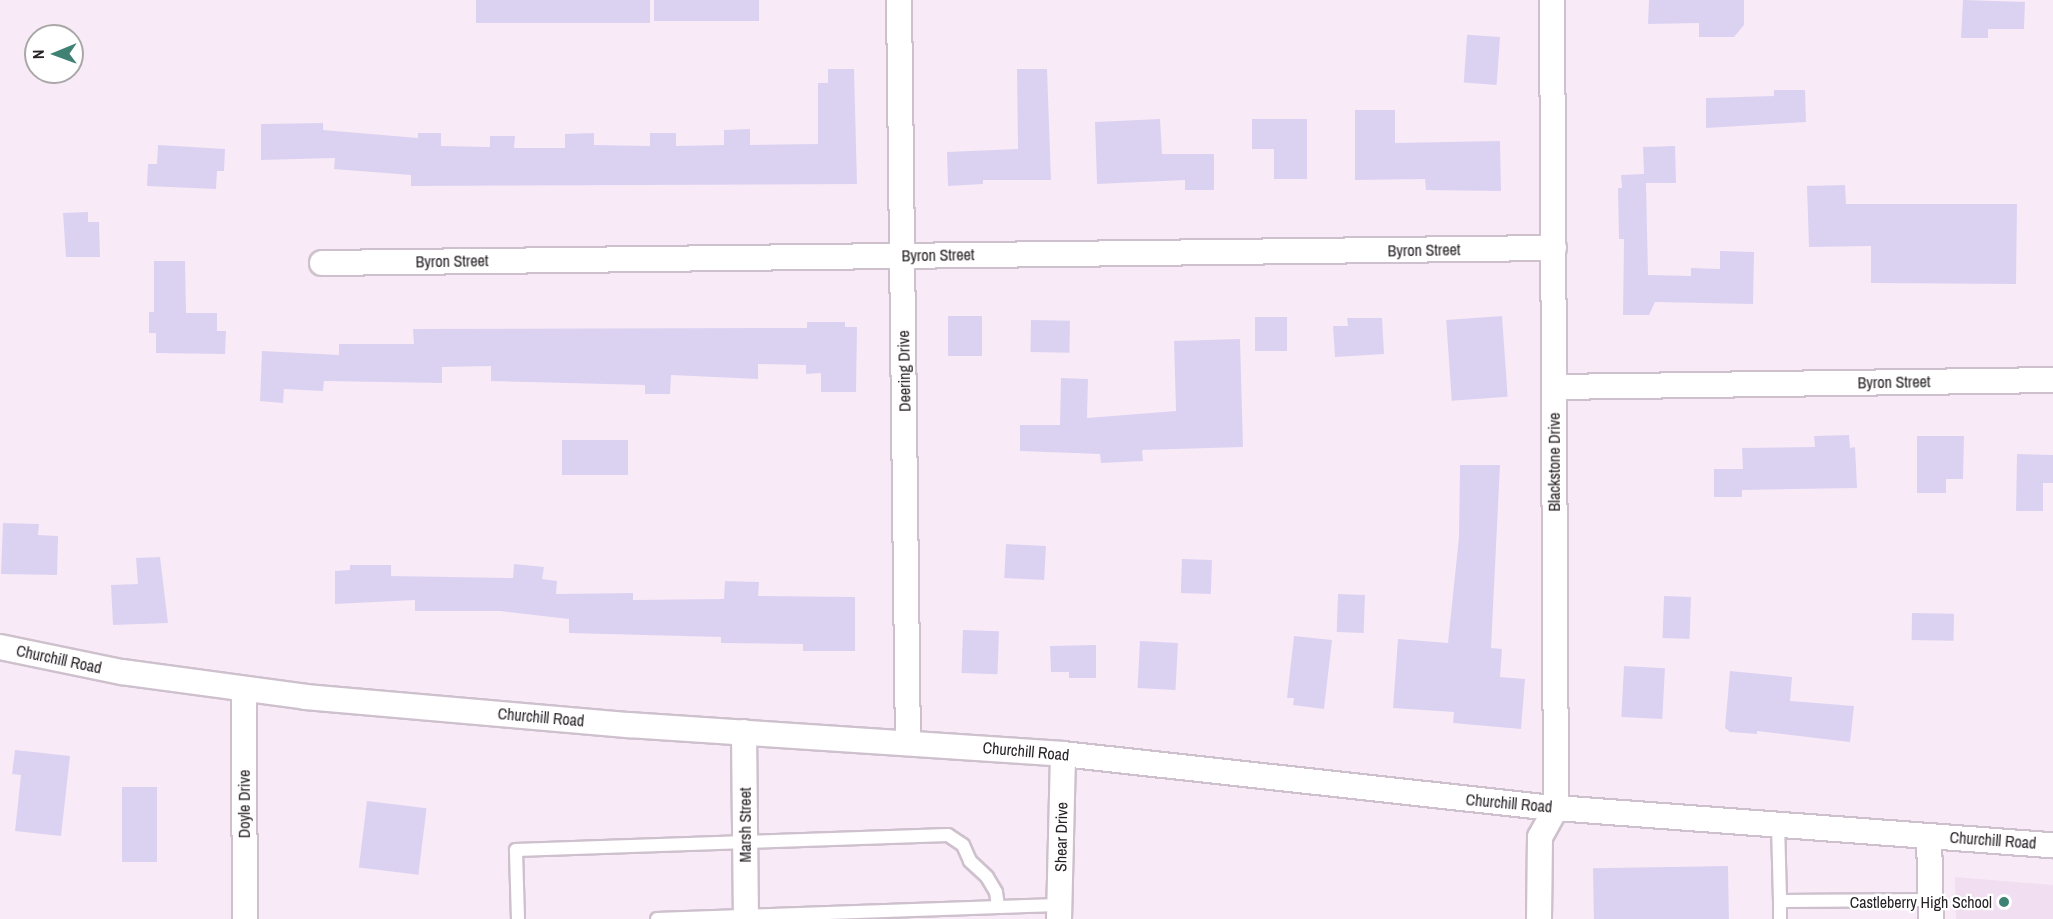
<!DOCTYPE html>
<html>
<head>
<meta charset="utf-8">
<style>
	body { margin:0 }
	#map { position:relative; width:2053px; height:919px; overflow:hidden; background:#f8ebf7; font-family:"Archivo Narrow",sans-serif }
	div>[style] { position:absolute }
	.built>* { inset:0; background:#f1def0 }
	.building>* { inset:0; background:#dbd2f2; transform-origin:0 0 }
	.roads { filter:drop-shadow(2px 0 #cec1cd) drop-shadow(-2px 0 #cec1cd) drop-shadow(0 2px #cec1cd) drop-shadow(0 -2px #cec1cd) }
	.lane>* { height:12px; margin:-6px; padding:0 6px; transform-origin:6px; border-radius:6px; background:#fff }
	.street>* { height:24px; margin:-12px; padding:0 12px; transform-origin:12px; border-radius:12px; background:#fff }
	.dots>* { width:16px; height:16px; translate:-50% -50%; box-sizing:border-box; border:3px solid #fff; border-radius:50% }
	span { translate:-50% -50%; white-space:nowrap; text-align:center; line-height:1.15; -webkit-text-stroke:4.5px #fff; paint-order:stroke }
	.street-label { font-size:16px; color:#272226 }
	.poi-label { font-size:16px; color:#272226 }
	.right { translate:-100% -50%; text-align:right }
	.north { position:absolute; left:24px; top:24px; width:60px; height:60px; box-sizing:border-box; background:#fff; border:2px solid #a9a7a8; border-radius:50%; rotate:269deg; font-size:16px; font-weight:700; line-height:24px; text-align:center; color:#272226 }
	.north::after { content:''; display:block; margin:auto; width:21px; height:27px; background:#3f8173; clip-path:polygon(50% 0,100% 100%,50% 72%,0 100%) }
</style>
</head>
<body>
<div id="map">
	<div class="built">
		<i style="clip-path:polygon(1955px 877px,2053px 885px,2053px 919px,1956px 919px)"></i>
	</div>
	<div class="building">
		<i style="left:476px;top:0;width:174px;height:23px"></i>
		<i style="left:654px;top:0;width:105px;height:21px"></i>
		<i style="clip-path:polygon(1649px 0,1744px 0,1744px 25px,1734px 37px,1699px 37px,1699px 23px,1648px 24px)"></i>
		<i style="clip-path:polygon(1963px 0,2025px 2px,2024px 29px,1988px 29px,1988px 38px,1961px 38px)"></i>
		<i style="left:1500px;top:37px;width:48px;height:33px;rotate:94deg"></i>
		<i style="clip-path:polygon(828px 69px,854px 69px,857px 184px,411px 186px,411px 175px,334px 169px,335px 158px,261px 160px,261px 124px,323px 123px,323px 130px,418px 138px,418px 133px,441px 133px,441px 146px,490px 147px,490px 136px,515px 136px,514px 148px,565px 148px,565px 134px,594px 133px,594px 145px,650px 146px,650px 133px,676px 133px,676px 146px,724px 145px,724px 130px,750px 129px,750px 145px,818px 144px,818px 83px,828px 83px)"></i>
		<i style="clip-path:polygon(1017px 69px,1047px 69px,1051px 180px,983px 180px,983px 184px,948px 186px,947px 152px,1018px 149px)"></i>
		<i style="clip-path:polygon(1774px 90px,1805px 90px,1806px 122px,1706px 128px,1706px 98px,1774px 96px)"></i>
		<i style="clip-path:polygon(1355px 110px,1395px 110px,1395px 143px,1500px 141px,1501px 191px,1426px 190px,1425px 179px,1355px 180px)"></i>
		<i style="clip-path:polygon(1160px 119px,1162px 154px,1214px 154px,1214px 190px,1185px 190px,1185px 180px,1097px 184px,1095px 122px)"></i>
		<i style="clip-path:polygon(1252px 119px,1307px 119px,1307px 179px,1274px 179px,1274px 149px,1252px 149px)"></i>
		<i style="clip-path:polygon(158px 145px,225px 149px,224px 171px,217px 171px,216px 189px,147px 186px,148px 164px,157px 164px)"></i>
		<i style="clip-path:polygon(1675px 146px,1676px 183px,1646px 183px,1648px 275px,1691px 276px,1691px 268px,1720px 269px,1720px 251px,1754px 252px,1753px 304px,1655px 302px,1649px 315px,1623px 315px,1624px 239px,1619px 239px,1618px 188px,1622px 188px,1621px 175px,1644px 174px,1643px 147px)"></i>
		<i style="clip-path:polygon(1845px 185px,1846px 204px,2017px 204px,2016px 284px,1871px 283px,1871px 246px,1809px 247px,1807px 186px)"></i>
		<i style="clip-path:polygon(88px 212px,88px 222px,99px 222px,100px 257px,66px 257px,63px 213px)"></i>
		<i style="clip-path:polygon(154px 261px,185px 261px,186px 313px,217px 313px,217px 331px,226px 331px,225px 354px,156px 353px,156px 333px,149px 333px,149px 312px,154px 312px)"></i>
		<i style="left:948px;top:316px;width:34px;height:40px"></i>
		<i style="left:1502px;top:316px;width:81px;height:56px;rotate:86deg"></i>
		<i style="left:1255px;top:317px;width:32px;height:34px"></i>
		<i style="clip-path:polygon(1347px 318px,1382px 318px,1384px 354px,1335px 357px,1333px 326px,1348px 326px)"></i>
		<i style="left:1031px;top:320px;width:39px;height:32px;rotate:1deg"></i>
		<i style="clip-path:polygon(807px 322px,845px 322px,845px 327px,857px 327px,856px 392px,821px 392px,821px 373px,806px 374px,806px 365px,758px 364px,758px 379px,671px 375px,670px 394px,645px 394px,645px 385px,491px 381px,491px 366px,442px 367px,442px 383px,324px 381px,323px 391px,284px 389px,283px 403px,260px 401px,262px 351px,339px 355px,339px 344px,414px 344px,413px 329px,807px 328px)"></i>
		<i style="clip-path:polygon(1240px 339px,1243px 447px,1142px 450px,1143px 461px,1101px 463px,1100px 454px,1020px 451px,1020px 425px,1060px 425px,1061px 378px,1088px 379px,1087px 418px,1176px 411px,1174px 341px)"></i>
		<i style="clip-path:polygon(1849px 435px,1850px 448px,1855px 447px,1857px 488px,1742px 490px,1742px 497px,1714px 497px,1714px 469px,1743px 469px,1742px 448px,1815px 447px,1814px 436px)"></i>
		<i style="clip-path:polygon(1917px 436px,1964px 436px,1963px 479px,1946px 479px,1946px 493px,1917px 493px)"></i>
		<i style="left:562px;top:440px;width:66px;height:35px"></i>
		<i style="clip-path:polygon(2017px 454px,2053px 455px,2053px 483px,2043px 483px,2043px 511px,2016px 511px)"></i>
		<i style="clip-path:polygon(1460px 465px,1500px 465px,1491px 648px,1502px 649px,1500px 677px,1525px 679px,1521px 729px,1453px 723px,1454px 712px,1393px 708px,1398px 639px,1448px 643px,1459px 537px)"></i>
		<i style="clip-path:polygon(3px 523px,39px 524px,38px 535px,58px 536px,57px 575px,1px 574px)"></i>
		<i style="left:1006px;top:544px;width:40px;height:34px;rotate:3deg"></i>
		<i style="clip-path:polygon(160px 557px,168px 623px,113px 625px,111px 585px,138px 584px,136px 558px)"></i>
		<i style="left:1182px;top:559px;width:30px;height:34px;rotate:2deg"></i>
		<i style="clip-path:polygon(514px 564px,544px 567px,542px 579px,557px 581px,556px 594px,633px 593px,633px 600px,724px 599px,725px 581px,759px 582px,758px 596px,855px 597px,855px 651px,803px 651px,803px 644px,721px 643px,721px 637px,569px 633px,569px 619px,500px 611px,415px 611px,415px 600px,335px 604px,335px 571px,350px 570px,350px 565px,391px 565px,391px 576px,513px 578px)"></i>
		<i style="left:1338px;top:594px;width:27px;height:38px;rotate:2deg"></i>
		<i style="left:1664px;top:596px;width:27px;height:42px;rotate:2deg"></i>
		<i style="left:1912px;top:613px;width:42px;height:27px;rotate:1deg"></i>
		<i style="left:963px;top:630px;width:36px;height:43px;rotate:2deg"></i>
		<i style="clip-path:polygon(1294px 636px,1332px 640px,1324px 709px,1293px 705px,1294px 698px,1287px 698px)"></i>
		<i style="left:1140px;top:641px;width:38px;height:47px;rotate:3deg"></i>
		<i style="clip-path:polygon(1096px 645px,1096px 678px,1069px 678px,1069px 672px,1051px 672px,1050px 646px)"></i>
		<i style="left:1624px;top:666px;width:41px;height:51px;rotate:3deg"></i>
		<i style="clip-path:polygon(1730px 671px,1792px 677px,1790px 701px,1854px 706px,1850px 742px,1757px 731px,1757px 734px,1730px 732px,1725px 728px)"></i>
		<i style="clip-path:polygon(15px 750px,70px 756px,61px 836px,15px 831px,21px 775px,12px 774px)"></i>
		<i style="left:122px;top:787px;width:35px;height:75px"></i>
		<i style="left:367px;top:801px;width:60px;height:67px;rotate:7deg"></i>
		<i style="left:1728px;top:866px;width:53px;height:135px;rotate:89deg"></i>
	</div>
	<div class="roads">
		<div class="lane">
			<i style="left:1778px;top:824px;width:77px;rotate:88.5deg"></i>
			<i style="left:1780px;top:901px;width:151px;rotate:-0.4deg"></i>
			<i style="left:1780px;top:901px;width:18px;rotate:90deg"></i>
			<i style="left:518px;top:919px;width:69px;rotate:-91.7deg"></i>
			<i style="left:516px;top:850px;width:432px;rotate:-2deg"></i>
			<i style="left:948px;top:835px;width:18px;rotate:34deg"></i>
			<i style="left:963px;top:845px;width:17px;rotate:66deg"></i>
			<i style="left:970px;top:861px;width:23px;rotate:43deg"></i>
			<i style="left:987px;top:877px;width:17px;rotate:59deg"></i>
			<i style="left:996px;top:892px;width:15px;rotate:82deg"></i>
			<i style="left:657px;top:919px;width:403px;rotate:-2deg"></i>
		</div>
		<div class="street">
			<i style="left:899px;top:0;width:742px;rotate:89.31deg"></i>
			<i style="left:322px;top:263px;width:1232px;rotate:-0.7deg"></i>
			<i style="left:1554px;top:387px;width:499px;rotate:-0.8deg"></i>
			<i style="left:0;top:647px;width:125px;rotate:11.6deg"></i>
			<i style="left:122px;top:672px;width:186px;rotate:7.7deg"></i>
			<i style="left:306px;top:697px;width:324px;rotate:5deg"></i>
			<i style="left:629px;top:725px;width:435px;rotate:3.8deg"></i>
			<i style="left:1063px;top:754px;width:496px;rotate:6.3deg"></i>
			<i style="left:1556px;top:808px;width:498px;rotate:4.3deg"></i>
			<i style="left:244px;top:689px;width:230px;rotate:89.8deg"></i>
			<i style="left:744px;top:732px;width:187px;rotate:89.4deg"></i>
			<i style="left:1929px;top:836px;width:83px;rotate:88.6deg"></i>
			<i style="left:1059px;top:919px;width:165px;rotate:-88.6deg"></i>
			<i style="left:1539px;top:919px;width:82px;rotate:-89.3deg"></i>
			<i style="left:1540px;top:837px;width:33px;rotate:-61deg"></i>
			<i style="left:1556px;top:808px;width:808px;rotate:-90.28deg"></i>
		</div>
	</div>
	<div class="dots">
		<i style="left:2004px;top:902px;background:#3f8173"></i>
	</div>
	<div class="street-label">
		<span style="left:1424px;top:250px;rotate:-1deg">Byron Street</span>
		<span style="left:938px;top:255px;rotate:-1deg">Byron Street</span>
		<span style="left:452px;top:261px;rotate:-1deg">Byron Street</span>
		<span style="left:904px;top:371px;rotate:-91deg">Deering Drive</span>
		<span style="left:1894px;top:382px;rotate:-1deg">Byron Street</span>
		<span style="left:1554px;top:462px;rotate:-90deg">Blackstone Drive</span>
		<span style="left:59px;top:659px;rotate:12deg">Churchill Road</span>
		<span style="left:541px;top:717px;rotate:5deg">Churchill Road</span>
		<span style="left:1026px;top:751px;rotate:5deg">Churchill Road</span>
		<span style="left:1509px;top:803px;rotate:5deg">Churchill Road</span>
		<span style="left:244px;top:804px;rotate:-90deg">Doyle Drive</span>
		<span style="left:745px;top:825px;rotate:-90deg">Marsh Street</span>
		<span style="left:1061px;top:837px;rotate:-89deg">Shear Drive</span>
		<span style="left:1993px;top:840px;rotate:4deg">Churchill Road</span>
	</div>
	<div class="poi-label">
		<span class="right" style="left:1992px;top:902px">Castleberry High School</span>
	</div>
	<div class="north">N</div>
</div>
</body>
</html>
